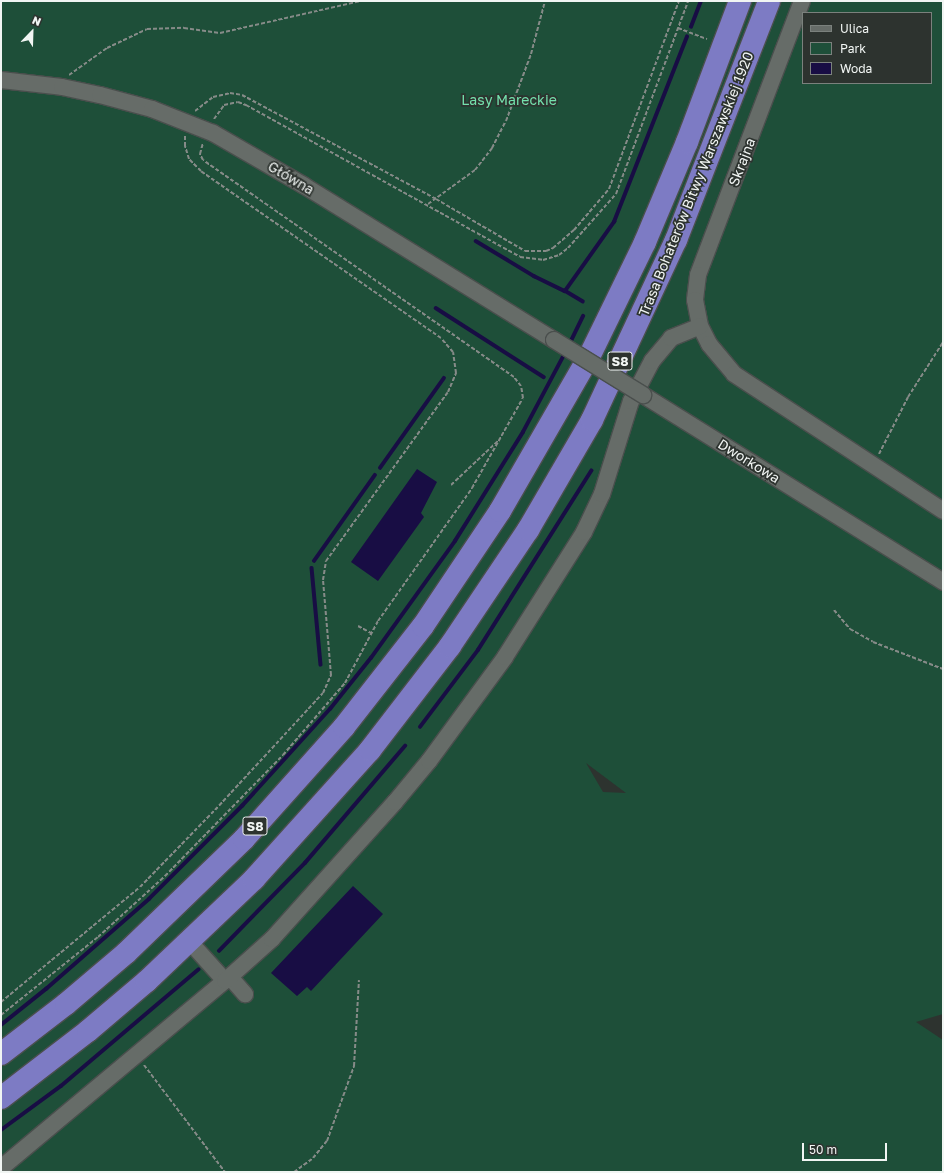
<!DOCTYPE html>
<html>
<head>
<meta charset="utf-8">
<style>
	body { margin:0 }
	#map { position:relative; width:944px; height:1173px; overflow:hidden; background:#2d332f; font-family:"Golos Text",sans-serif }
	div>[style] { position:absolute }
	.green>* { inset:0; background:#1e4f39 }
	.water>* { inset:0; background:#180d44 }
	.stream>* { height:3.5px; margin:-1.75px; padding:0 1.75px; transform-origin:1.75px; border-radius:1.75px; background:#180d44 }
	.path>* { height:2px; margin-top:-1px; transform-origin:0; background:repeating-linear-gradient(90deg,#868b88 0 4px,transparent 0 6px) }
	.roads { filter:drop-shadow(1px 0 #4a4f4d) drop-shadow(-1px 0 #4a4f4d) drop-shadow(0 1px #4a4f4d) drop-shadow(0 -1px #4a4f4d) }
	.minor>* { height:16px; margin:-8px; padding:0 8px; transform-origin:8px; border-radius:8px; background:#666c68 }
	.highway>* { height:22px; margin:-11px; padding:0 11px; transform-origin:11px; border-radius:11px; background:#7d7bc4 }
	.bridges { filter:drop-shadow(1px 0 #4a4f4d) drop-shadow(-1px 0 #4a4f4d) drop-shadow(0 1px #4a4f4d) drop-shadow(0 -1px #4a4f4d) }
	.minor-bridge>* { height:16px; margin:-8px; padding:0 8px; transform-origin:8px; border-radius:8px; background:#666c68 }
	span { translate:-50% -50%; white-space:nowrap; text-align:center; line-height:1.15; -webkit-text-stroke:3.5px #2d332f; paint-order:stroke }
	.shield-label span { padding:1px 3px; background:#2d332f; border:1px solid; border-radius:3px; -webkit-text-stroke-width:0 }
	.shield-label { font-size:13px; color:#f1f5f3; font-weight:700 }
	.park-label { font-size:14px; color:#74e1ad }
	.street-label { font-size:14px; color:#f1f5f3 }
	.frame { position:absolute; inset:0; border:2px solid #f1f5f3; pointer-events:none }
	.legend { position:absolute; left:802px; top:12px; width:130px; height:72px; box-sizing:border-box; background:#2d332f; border:1px solid #7b817d; margin:0; padding:5px 7px; list-style:none; font-size:12px; color:#f1f5f3 }
	.legend li { display:flex; align-items:center; gap:8px; height:20px }
	.legend b { width:20px; border:1px solid #7b817d }
	.north { position:absolute; left:12px; top:12px; width:40px; height:40px; -webkit-text-stroke:3px #2d332f; paint-order:stroke; rotate:23deg; font-size:11px; font-weight:700; line-height:16px; text-align:center; color:#f1f5f3 }
	.north::after { content:''; display:block; margin:auto; width:14px; height:18px; background:#f1f5f3; clip-path:polygon(50% 0,100% 100%,50% 72%,0 100%) }
	.scale { position:absolute; left:802px; top:1143px; width:85px; height:18px; box-sizing:border-box; border:2px solid #f1f5f3; border-top:0; padding-left:5px; font-size:12px; line-height:14px; white-space:nowrap; color:#f1f5f3; -webkit-text-stroke:3px #2d332f; paint-order:stroke }
</style>
</head>
<body>
<div id="map">
	<div class="green">
		<i style="clip-path:polygon(evenodd,1px 1px,943px 1px,943px 1014px,916px 1022px,943px 1040px,943px 1172px,1px 1172px,1px 1px,803px 13px,931px 13px,931px 83px,803px 83px,803px 13px,1px 1px,586px 763px,626px 793px,603px 792px,586px 763px)"></i>
	</div>
	<div class="water">
		<i style="clip-path:polygon(417px 469px,437px 482px,421px 513px,424px 517px,378px 581px,351px 562px)"></i>
		<i style="clip-path:polygon(353px 886px,383px 914px,311px 991px,307px 987px,297px 996px,271px 973px)"></i>
	</div>
	<div class="stream">
		<i style="left:691px;top:27px;width:28px;rotate:-69deg"></i>
		<i style="left:476px;top:241px;width:68px;rotate:31.1deg"></i>
		<i style="left:534px;top:276px;width:34px;rotate:26deg"></i>
		<i style="left:583px;top:302px;width:21px;rotate:-149deg"></i>
		<i style="left:565px;top:291px;width:85px;rotate:-54.6deg"></i>
		<i style="left:614px;top:222px;width:199px;rotate:-68.5deg"></i>
		<i style="left:436px;top:308px;width:128px;rotate:32.6deg"></i>
		<i style="left:569px;top:345px;width:32px;rotate:-64deg"></i>
		<i style="left:380px;top:468px;width:110px;rotate:-54.6deg"></i>
		<i style="left:314px;top:561px;width:105px;rotate:-54.7deg"></i>
		<i style="left:312px;top:568px;width:97px;rotate:84.7deg"></i>
		<i style="left:420px;top:727px;width:96px;rotate:-53deg"></i>
		<i style="left:478px;top:650px;width:212px;rotate:-57.7deg"></i>
		<i style="left:219px;top:951px;width:123px;rotate:-45.7deg"></i>
		<i style="left:305px;top:863px;width:154px;rotate:-49.5deg"></i>
		<i style="left:1px;top:1025px;width:58px;rotate:-38.7deg"></i>
		<i style="left:46px;top:989px;width:137px;rotate:-41.1deg"></i>
		<i style="left:149px;top:899px;width:132px;rotate:-45deg"></i>
		<i style="left:242px;top:806px;width:131px;rotate:-47.8deg"></i>
		<i style="left:330px;top:709px;width:65px;rotate:-51.2deg"></i>
		<i style="left:371px;top:658px;width:144px;rotate:-54.3deg"></i>
		<i style="left:455px;top:541px;width:128px;rotate:-58deg"></i>
		<i style="left:523px;top:432px;width:89px;rotate:-62deg"></i>
		<i style="left:1px;top:1130px;width:74px;rotate:-36.3deg"></i>
		<i style="left:61px;top:1086px;width:180px;rotate:-40.3deg"></i>
	</div>
	<div class="path">
		<i style="left:678px;top:28px;width:31px;rotate:21deg"></i>
		<i style="left:69px;top:75px;width:47px;rotate:-35.4deg"></i>
		<i style="left:107px;top:48px;width:44px;rotate:-25.4deg"></i>
		<i style="left:147px;top:29px;width:37px;rotate:-2deg"></i>
		<i style="left:184px;top:28px;width:36px;rotate:8deg"></i>
		<i style="left:220px;top:33px;width:145px;rotate:-12.8deg"></i>
		<i style="left:195px;top:111px;width:23px;rotate:-38deg"></i>
		<i style="left:213px;top:97px;width:17px;rotate:-13deg"></i>
		<i style="left:230px;top:93px;width:12px;rotate:9deg"></i>
		<i style="left:242px;top:95px;width:220px;rotate:28.2deg"></i>
		<i style="left:436px;top:199px;width:103px;rotate:30.3deg"></i>
		<i style="left:525px;top:251px;width:21px"></i>
		<i style="left:546px;top:251px;width:8px;rotate:-23deg"></i>
		<i style="left:553px;top:248px;width:28px;rotate:-41deg"></i>
		<i style="left:574px;top:230px;width:54px;rotate:-49.5deg"></i>
		<i style="left:609px;top:189px;width:201px;rotate:-69.6deg"></i>
		<i style="left:214px;top:119px;width:17px;rotate:-54deg"></i>
		<i style="left:224px;top:105px;width:14px;rotate:-12deg"></i>
		<i style="left:238px;top:102px;width:9px;rotate:21deg"></i>
		<i style="left:246px;top:105px;width:313px;rotate:29deg"></i>
		<i style="left:520px;top:257px;width:23px;rotate:7deg"></i>
		<i style="left:543px;top:260px;width:17px;rotate:-17deg"></i>
		<i style="left:559px;top:255px;width:11px;rotate:-38deg"></i>
		<i style="left:568px;top:248px;width:72px;rotate:-48.4deg"></i>
		<i style="left:616px;top:194px;width:206px;rotate:-69.5deg"></i>
		<i style="left:428px;top:204px;width:58px;rotate:-35.9deg"></i>
		<i style="left:475px;top:170px;width:28px;rotate:-52deg"></i>
		<i style="left:492px;top:148px;width:30px;rotate:-63deg"></i>
		<i style="left:506px;top:121px;width:72px;rotate:-69.5deg"></i>
		<i style="left:531px;top:54px;width:55px;rotate:-75.2deg"></i>
		<i style="left:879px;top:454px;width:64px;rotate:-63deg"></i>
		<i style="left:908px;top:397px;width:65px;rotate:-57.5deg"></i>
		<i style="left:451px;top:485px;width:67px;rotate:-43.2deg"></i>
		<i style="left:834px;top:610px;width:25px;rotate:50deg"></i>
		<i style="left:850px;top:629px;width:26px;rotate:29deg"></i>
		<i style="left:873px;top:642px;width:75px;rotate:21.1deg"></i>
		<i style="left:358px;top:626px;width:15px;rotate:28deg"></i>
		<i style="left:1px;top:1002px;width:180px;rotate:-39.6deg"></i>
		<i style="left:140px;top:887px;width:107px;rotate:-45.8deg"></i>
		<i style="left:215px;top:810px;width:159px;rotate:-47.3deg"></i>
		<i style="left:323px;top:693px;width:20px;rotate:-66deg"></i>
		<i style="left:331px;top:675px;width:95px;rotate:-94.8deg"></i>
		<i style="left:323px;top:580px;width:19px;rotate:-81deg"></i>
		<i style="left:326px;top:561px;width:208px;rotate:-54.2deg"></i>
		<i style="left:448px;top:392px;width:21px;rotate:-67deg"></i>
		<i style="left:456px;top:373px;width:21px;rotate:-98deg"></i>
		<i style="left:453px;top:352px;width:18px;rotate:-131deg"></i>
		<i style="left:441px;top:338px;width:292px;rotate:-145.2deg"></i>
		<i style="left:201px;top:171px;width:17px;rotate:-135deg"></i>
		<i style="left:189px;top:159px;width:14px;rotate:-107deg"></i>
		<i style="left:185px;top:146px;width:11px;rotate:-90deg"></i>
		<i style="left:1px;top:1015px;width:124px;rotate:-38.8deg"></i>
		<i style="left:98px;top:937px;width:91px;rotate:-42.3deg"></i>
		<i style="left:165px;top:876px;width:169px;rotate:-45.7deg"></i>
		<i style="left:283px;top:755px;width:95px;rotate:-49.3deg"></i>
		<i style="left:345px;top:683px;width:70px;rotate:-62deg"></i>
		<i style="left:378px;top:621px;width:163px;rotate:-54.7deg"></i>
		<i style="left:472px;top:488px;width:103px;rotate:-60.5deg"></i>
		<i style="left:523px;top:398px;width:12px;rotate:-99deg"></i>
		<i style="left:521px;top:386px;width:11px;rotate:-128deg"></i>
		<i style="left:514px;top:377px;width:379px;rotate:-145.1deg"></i>
		<i style="left:203px;top:160px;width:7px;rotate:-117deg"></i>
		<i style="left:200px;top:154px;width:11px;rotate:-75deg"></i>
		<i style="left:144px;top:1065px;width:134px;rotate:52.9deg"></i>
		<i style="left:294px;top:1172px;width:24px;rotate:-36deg"></i>
		<i style="left:313px;top:1158px;width:22px;rotate:-51deg"></i>
		<i style="left:327px;top:1141px;width:80px;rotate:-70.2deg"></i>
		<i style="left:354px;top:1066px;width:86px;rotate:-86.7deg"></i>
	</div>
	<div class="roads">
		<div class="minor">
			<i style="left:802px;top:1px;width:293px;rotate:110.8deg"></i>
			<i style="left:698px;top:275px;width:25px;rotate:97deg"></i>
			<i style="left:695px;top:300px;width:26px;rotate:79deg"></i>
			<i style="left:700px;top:326px;width:20px;rotate:63deg"></i>
			<i style="left:709px;top:344px;width:39px;rotate:50deg"></i>
			<i style="left:734px;top:374px;width:250px;rotate:33.2deg"></i>
			<i style="left:1px;top:80px;width:61px;rotate:6.5deg"></i>
			<i style="left:62px;top:87px;width:39px;rotate:12deg"></i>
			<i style="left:100px;top:95px;width:54px;rotate:15.1deg"></i>
			<i style="left:152px;top:109px;width:66px;rotate:21.5deg"></i>
			<i style="left:213px;top:133px;width:104px;rotate:30deg"></i>
			<i style="left:303px;top:185px;width:295px;rotate:31.7deg"></i>
			<i style="left:643px;top:395px;width:354px;rotate:31.9deg"></i>
			<i style="left:190px;top:942px;width:52px;rotate:48.1deg"></i>
			<i style="left:230px;top:977px;width:23px;rotate:49deg"></i>
			<i style="left:1px;top:1168px;width:292px;rotate:-39.9deg"></i>
			<i style="left:225px;top:981px;width:63px;rotate:-41.8deg"></i>
			<i style="left:272px;top:939px;width:184px;rotate:-48.1deg"></i>
			<i style="left:395px;top:802px;width:53px;rotate:-50.3deg"></i>
			<i style="left:429px;top:761px;width:129px;rotate:-53.8deg"></i>
			<i style="left:505px;top:657px;width:148px;rotate:-57.7deg"></i>
			<i style="left:584px;top:532px;width:42px;rotate:-64.7deg"></i>
			<i style="left:602px;top:494px;width:97px;rotate:-72.7deg"></i>
			<i style="left:631px;top:401px;width:45px;rotate:-62.3deg"></i>
			<i style="left:652px;top:361px;width:30px;rotate:-50deg"></i>
			<i style="left:671px;top:338px;width:31px;rotate:-22deg"></i>
		</div>
		<div class="highway">
			<i style="left:1px;top:1054px;width:82px;rotate:-37.6deg"></i>
			<i style="left:66px;top:1004px;width:79px;rotate:-40.4deg"></i>
			<i style="left:126px;top:953px;width:164px;rotate:-44deg"></i>
			<i style="left:244px;top:839px;width:150px;rotate:-48.2deg"></i>
			<i style="left:344px;top:727px;width:128px;rotate:-52deg"></i>
			<i style="left:423px;top:626px;width:138px;rotate:-56.2deg"></i>
			<i style="left:500px;top:511px;width:178px;rotate:-60deg"></i>
			<i style="left:589px;top:357px;width:128px;rotate:-64deg"></i>
			<i style="left:645px;top:242px;width:108px;rotate:-67.2deg"></i>
			<i style="left:687px;top:142px;width:151px;rotate:-69.4deg"></i>
			<i style="left:1px;top:1098px;width:110px;rotate:-37.6deg"></i>
			<i style="left:88px;top:1031px;width:77px;rotate:-40.3deg"></i>
			<i style="left:147px;top:981px;width:148px;rotate:-43.6deg"></i>
			<i style="left:254px;top:879px;width:173px;rotate:-48deg"></i>
			<i style="left:370px;top:750px;width:131px;rotate:-52.4deg"></i>
			<i style="left:450px;top:646px;width:140px;rotate:-56.1deg"></i>
			<i style="left:528px;top:530px;width:127px;rotate:-59.8deg"></i>
			<i style="left:592px;top:420px;width:199px;rotate:-65deg"></i>
			<i style="left:676px;top:240px;width:256px;rotate:-68.7deg"></i>
		</div>
	</div>
	<div class="bridges">
		<div class="minor-bridge">
			<i style="left:554px;top:340px;width:105px;rotate:31.7deg"></i>
		</div>
	</div>
	<div class="shield-label">
		<span style="left:620px;top:361px">S8</span>
		<span style="left:255px;top:826px">S8</span>
	</div>
	<div class="park-label">
		<span style="left:509px;top:100px">Lasy Mareckie</span>
	</div>
	<div class="street-label">
		<span style="left:742px;top:162px;rotate:-69deg">Skrajna</span>
		<span style="left:291px;top:178px;rotate:31deg">Główna</span>
		<span style="left:696px;top:184px;rotate:-68deg">Trasa Bohaterów Bitwy Warszawskiej 1920</span>
		<span style="left:749px;top:461px;rotate:32deg">Dworkowa</span>
	</div>
	<div class="frame"></div>
	<ul class="legend">
	<li><b style="height:5px;background:#666c68"></b>Ulica</li>
	<li><b style="height:11px;background:#1e4f39"></b>Park</li>
	<li><b style="height:11px;background:#180d44"></b>Woda</li>
	</ul>
	<div class="north">N</div>
	<div class="scale">50 m</div>
</div>
</body>
</html>
